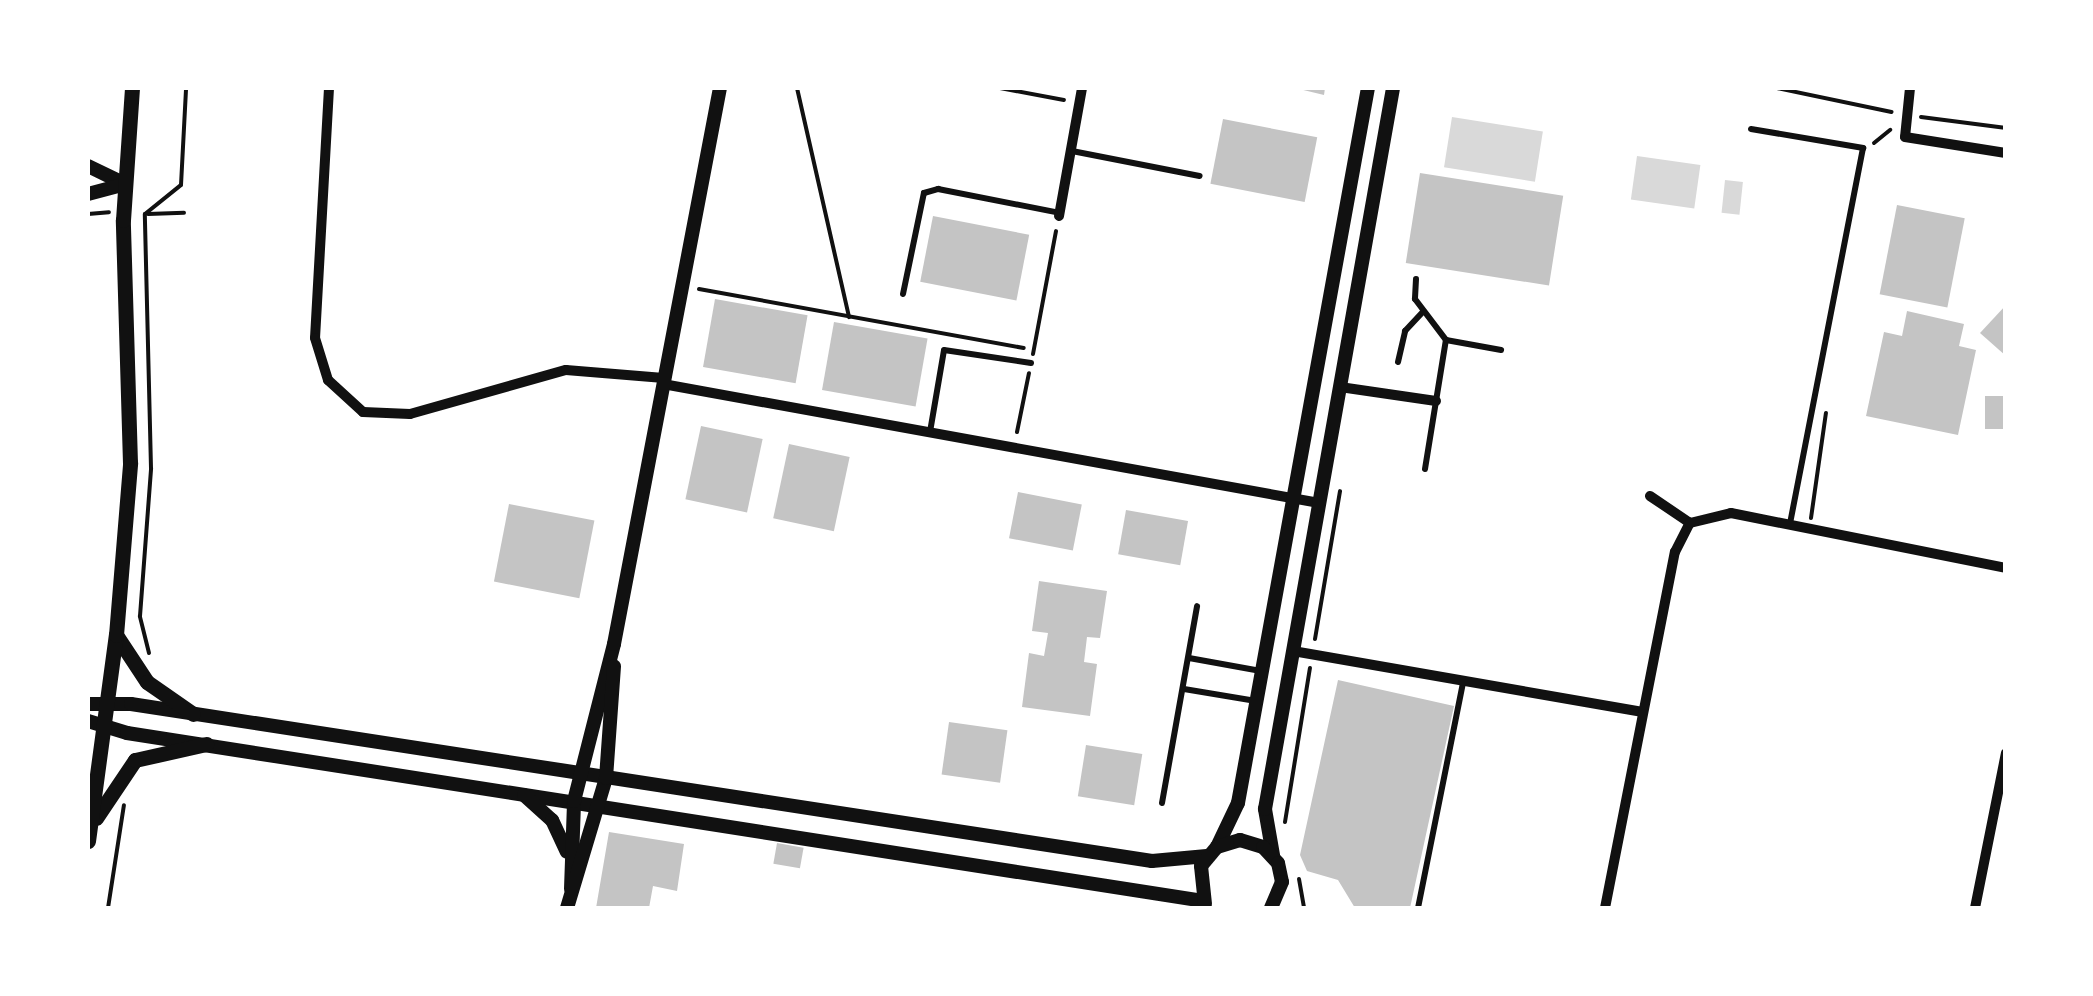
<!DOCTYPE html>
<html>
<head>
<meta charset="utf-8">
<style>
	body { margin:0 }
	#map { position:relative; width:2093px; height:996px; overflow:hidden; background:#fff; font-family:Jost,sans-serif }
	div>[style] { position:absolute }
	.water>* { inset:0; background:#d9d9d9; transform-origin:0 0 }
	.building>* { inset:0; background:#c4c4c4; transform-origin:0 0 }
	.path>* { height:4px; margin:-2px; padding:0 2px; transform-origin:2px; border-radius:2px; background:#111 }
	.service>* { height:6px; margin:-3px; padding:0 3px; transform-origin:3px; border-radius:3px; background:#111 }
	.minor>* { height:10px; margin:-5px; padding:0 5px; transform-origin:5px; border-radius:5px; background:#111 }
	.tertiary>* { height:14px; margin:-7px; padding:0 7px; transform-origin:7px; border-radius:7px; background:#111 }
	.secondary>* { height:15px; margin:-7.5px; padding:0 7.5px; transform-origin:7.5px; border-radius:7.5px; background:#111 }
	span { translate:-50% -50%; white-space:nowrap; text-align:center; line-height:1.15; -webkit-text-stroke:10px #fff; paint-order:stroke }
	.frame { position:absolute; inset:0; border:90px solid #fff; pointer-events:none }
</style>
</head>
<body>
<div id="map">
	<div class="water">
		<i style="left:1452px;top:117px;width:92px;height:51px;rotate:9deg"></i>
		<i style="left:1637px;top:156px;width:64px;height:44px;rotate:8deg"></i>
		<i style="left:1725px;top:180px;width:18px;height:33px;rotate:6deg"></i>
	</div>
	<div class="building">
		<i style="clip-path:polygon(1295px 88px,1325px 88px,1324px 95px)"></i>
		<i style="left:1223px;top:119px;width:96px;height:66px;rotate:11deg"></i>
		<i style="left:1420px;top:173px;width:145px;height:91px;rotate:9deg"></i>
		<i style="left:1897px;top:205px;width:69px;height:91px;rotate:11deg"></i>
		<i style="left:933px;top:216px;width:98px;height:67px;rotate:11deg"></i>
		<i style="left:715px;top:299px;width:94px;height:69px;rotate:10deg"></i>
		<i style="clip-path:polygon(2006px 305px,2006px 356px,1980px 333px)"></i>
		<i style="clip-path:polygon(1907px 311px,1964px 324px,1959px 346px,1976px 350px,1958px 435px,1866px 416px,1884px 332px,1902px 336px)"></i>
		<i style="left:834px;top:322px;width:95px;height:69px;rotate:10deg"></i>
		<i style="left:1985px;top:396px;width:21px;height:33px"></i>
		<i style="left:701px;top:426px;width:63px;height:75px;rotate:12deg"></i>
		<i style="left:789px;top:444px;width:62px;height:76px;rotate:12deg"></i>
		<i style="left:1018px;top:492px;width:65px;height:47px;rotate:11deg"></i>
		<i style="left:509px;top:504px;width:87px;height:79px;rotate:11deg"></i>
		<i style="left:1126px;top:510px;width:63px;height:45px;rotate:10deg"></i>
		<i style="clip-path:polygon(1039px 581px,1107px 591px,1100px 638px,1087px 637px,1084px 662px,1097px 664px,1090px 716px,1022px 707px,1029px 653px,1044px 656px,1048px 633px,1032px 631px)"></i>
		<i style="clip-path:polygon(1338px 680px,1454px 706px,1410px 908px,1355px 908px,1338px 880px,1307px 871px,1300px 855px)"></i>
		<i style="left:949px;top:722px;width:59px;height:53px;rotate:8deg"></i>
		<i style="left:1086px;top:745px;width:57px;height:52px;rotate:9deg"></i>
		<i style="clip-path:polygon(609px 832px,684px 844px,677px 891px,653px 886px,649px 908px,596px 908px)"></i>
		<i style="left:777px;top:843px;width:27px;height:21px;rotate:10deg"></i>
	</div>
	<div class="path">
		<i style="left:797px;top:88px;width:235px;rotate:77.2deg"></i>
		<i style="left:1000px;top:88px;width:65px;rotate:10.6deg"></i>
		<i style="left:1777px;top:88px;width:117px;rotate:11.8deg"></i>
		<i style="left:1921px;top:117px;width:86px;rotate:7.4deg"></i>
		<i style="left:1874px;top:143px;width:21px;rotate:-39deg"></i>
		<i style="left:88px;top:214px;width:21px;rotate:-5deg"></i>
		<i style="left:148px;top:214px;width:36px;rotate:-2deg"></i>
		<i style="left:699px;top:289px;width:330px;rotate:10.3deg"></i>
		<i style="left:1033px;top:354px;width:125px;rotate:-79.4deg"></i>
		<i style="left:1017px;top:432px;width:60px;rotate:-78.5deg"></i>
		<i style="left:1811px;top:518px;width:106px;rotate:-81.9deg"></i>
		<i style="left:1315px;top:639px;width:150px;rotate:-80.4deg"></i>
		<i style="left:149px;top:653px;width:38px;rotate:-104deg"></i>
		<i style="left:140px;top:616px;width:148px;rotate:-85.7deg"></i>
		<i style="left:151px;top:468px;width:254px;rotate:-91.4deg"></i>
		<i style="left:145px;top:214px;width:46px;rotate:-38.9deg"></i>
		<i style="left:181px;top:185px;width:97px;rotate:-87deg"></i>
		<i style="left:1285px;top:822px;width:156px;rotate:-80.8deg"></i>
		<i style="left:1299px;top:879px;width:29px;rotate:80deg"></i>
		<i style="left:108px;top:908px;width:104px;rotate:-81.2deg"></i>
	</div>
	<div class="service">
		<i style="left:1751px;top:129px;width:114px;rotate:9.6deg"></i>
		<i style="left:1863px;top:148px;width:383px;rotate:101deg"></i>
		<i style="left:1072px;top:151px;width:130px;rotate:11.1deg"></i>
		<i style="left:1416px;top:279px;width:20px;rotate:93deg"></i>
		<i style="left:1415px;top:299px;width:51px;rotate:52.9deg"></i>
		<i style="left:1446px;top:340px;width:56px;rotate:10.3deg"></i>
		<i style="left:903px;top:294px;width:103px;rotate:-78.3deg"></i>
		<i style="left:924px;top:193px;width:15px;rotate:-16deg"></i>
		<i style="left:938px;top:189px;width:124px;rotate:11.1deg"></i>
		<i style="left:1398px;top:362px;width:32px;rotate:-77deg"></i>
		<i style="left:1405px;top:331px;width:26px;rotate:-47deg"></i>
		<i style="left:930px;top:432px;width:83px;rotate:-80.3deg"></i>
		<i style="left:944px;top:350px;width:88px;rotate:8.5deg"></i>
		<i style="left:1425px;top:469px;width:131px;rotate:-80.8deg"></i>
		<i style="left:1189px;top:658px;width:73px;rotate:10.2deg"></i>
		<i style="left:1184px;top:689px;width:73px;rotate:9.5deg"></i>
		<i style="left:1162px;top:803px;width:200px;rotate:-79.9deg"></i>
		<i style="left:1418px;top:908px;width:230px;rotate:-78.7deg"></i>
	</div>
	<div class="minor">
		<i style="left:329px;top:88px;width:250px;rotate:93.2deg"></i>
		<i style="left:315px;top:338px;width:44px;rotate:72.8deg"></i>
		<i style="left:328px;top:380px;width:47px;rotate:42.4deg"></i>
		<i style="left:363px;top:412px;width:47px;rotate:2.4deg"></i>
		<i style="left:410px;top:414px;width:162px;rotate:-15.8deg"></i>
		<i style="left:566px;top:370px;width:98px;rotate:4.7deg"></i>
		<i style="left:1910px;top:88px;width:49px;rotate:95.8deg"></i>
		<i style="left:1905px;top:137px;width:102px;rotate:9deg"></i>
		<i style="left:1059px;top:216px;width:130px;rotate:-79.8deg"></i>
		<i style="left:663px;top:384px;width:667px;rotate:10.28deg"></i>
		<i style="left:1340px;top:387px;width:97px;rotate:8.3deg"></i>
		<i style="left:1650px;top:496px;width:48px;rotate:34deg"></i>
		<i style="left:1293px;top:651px;width:355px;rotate:9.9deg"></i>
		<i style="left:1605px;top:908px;width:363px;rotate:-78.9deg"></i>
		<i style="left:1675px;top:552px;width:33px;rotate:-63deg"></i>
		<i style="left:1690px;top:523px;width:42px;rotate:-13.7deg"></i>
		<i style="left:1731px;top:513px;width:280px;rotate:11.3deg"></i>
		<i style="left:1975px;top:908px;width:158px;rotate:-78.7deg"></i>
	</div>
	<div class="tertiary">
		<i style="left:88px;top:166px;width:41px;rotate:25.9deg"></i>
		<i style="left:88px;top:194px;width:38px;rotate:-15deg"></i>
		<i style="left:88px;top:704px;width:43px"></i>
		<i style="left:131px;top:704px;width:1033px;rotate:8.74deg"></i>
		<i style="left:1152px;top:861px;width:55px;rotate:-5.2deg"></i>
		<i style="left:88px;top:721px;width:41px;rotate:17.1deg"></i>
		<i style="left:127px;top:733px;width:1089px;rotate:8.87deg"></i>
		<i style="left:524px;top:795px;width:38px;rotate:42deg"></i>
		<i style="left:552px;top:820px;width:35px;rotate:65deg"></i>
		<i style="left:1217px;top:847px;width:49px;rotate:-64.5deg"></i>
		<i style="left:1238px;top:803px;width:727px;rotate:-79.7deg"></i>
		<i style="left:1273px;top:855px;width:47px;rotate:-99.9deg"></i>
		<i style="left:1265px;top:809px;width:732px;rotate:-79.93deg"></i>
		<i style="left:571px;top:889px;width:88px;rotate:-88deg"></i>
		<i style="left:574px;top:801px;width:162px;rotate:-75.7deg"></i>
		<i style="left:614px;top:644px;width:566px;rotate:-79.21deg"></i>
		<i style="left:1205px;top:904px;width:38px;rotate:-96deg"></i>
		<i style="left:1201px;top:866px;width:25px;rotate:-50deg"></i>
		<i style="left:1217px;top:847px;width:24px;rotate:-17deg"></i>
		<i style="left:1240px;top:840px;width:24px;rotate:17deg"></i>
		<i style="left:1263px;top:847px;width:22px;rotate:47deg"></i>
		<i style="left:1278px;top:863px;width:19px;rotate:78deg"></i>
		<i style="left:1282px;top:882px;width:28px;rotate:113deg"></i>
		<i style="left:567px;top:908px;width:136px;rotate:-73.3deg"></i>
		<i style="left:606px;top:778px;width:112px;rotate:-85.9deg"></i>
	</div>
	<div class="secondary">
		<i style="left:116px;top:635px;width:56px;rotate:56.6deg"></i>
		<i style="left:147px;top:682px;width:56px;rotate:34.8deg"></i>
		<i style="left:96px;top:818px;width:70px;rotate:-56.1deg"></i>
		<i style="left:135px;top:760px;width:73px;rotate:-12.7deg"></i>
		<i style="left:88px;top:841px;width:208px;rotate:-82.3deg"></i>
		<i style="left:116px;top:635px;width:173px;rotate:-85.3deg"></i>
		<i style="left:130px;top:463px;width:243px;rotate:-91.7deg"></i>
		<i style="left:123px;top:220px;width:132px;rotate:-86.1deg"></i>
	</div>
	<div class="frame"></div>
</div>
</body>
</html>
